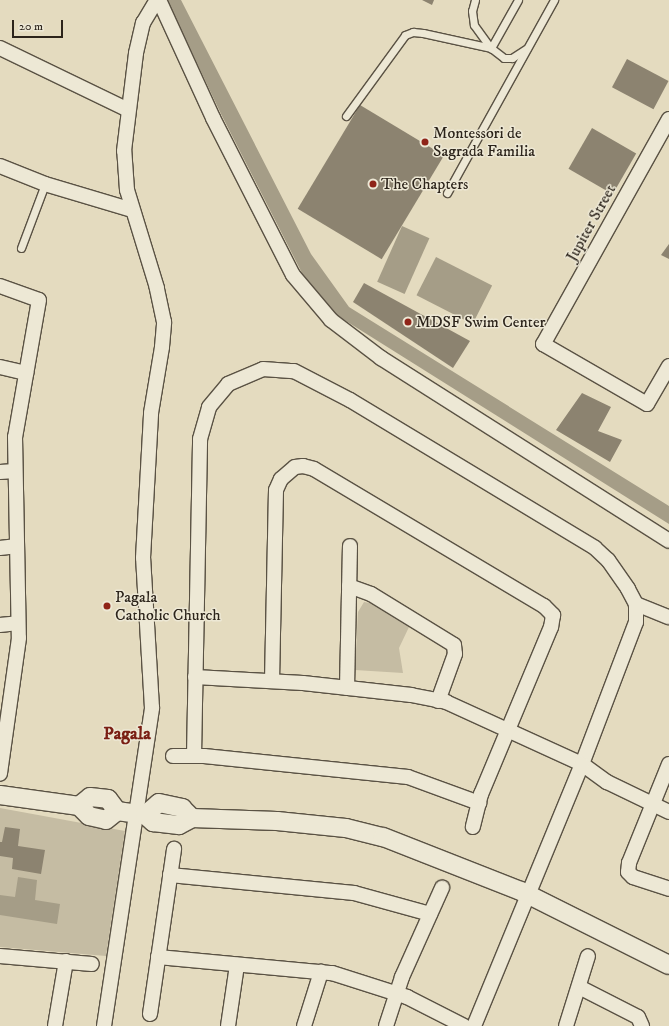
<!DOCTYPE html>
<html>
<head>
<meta charset="utf-8">
<style>
	body { margin:0 }
	#map { position:relative; width:669px; height:1026px; overflow:hidden; background:#e4dbbf; font-family:"IM FELL DW Pica",serif }
	div>[style] { position:absolute }
	.green>* { inset:0; background:#c5bca3 }
	.water>* { inset:0; background:#a59d87; transform-origin:0 0 }
	.building>* { inset:0; background:#8c8370; transform-origin:0 0 }
	.roads { filter:drop-shadow(1px 0 #5a5244) drop-shadow(-1px 0 #5a5244) drop-shadow(0 1px #5a5244) drop-shadow(0 -1px #5a5244) }
	.service>* { height:7px; margin:-3.5px; padding:0 3.5px; transform-origin:3.5px; border-radius:3.5px; background:#ede8d5 }
	.minor>* { height:14px; margin:-7px; padding:0 7px; transform-origin:7px; border-radius:7px; background:#ede8d5 }
	.tertiary>* { height:18px; margin:-9px; padding:0 9px; transform-origin:9px; border-radius:9px; background:#ede8d5 }
	.dots>* { width:11px; height:11px; translate:-50% -50%; box-sizing:border-box; border:2px solid #ede8d5; border-radius:50% }
	span { translate:-50% -50%; white-space:nowrap; text-align:center; line-height:1.15; -webkit-text-stroke:3px #ede8d5; paint-order:stroke }
	.poi-label { font-size:16px; color:#2c241b }
	.left { translate:0 -50%; text-align:left }
	.street-label { font-size:16px; color:#2c241b }
	.quarter-label { font-size:18px; color:#7a1f14; font-weight:700 }
	.scale { position:absolute; left:12px; top:20px; width:51px; height:18px; box-sizing:border-box; border:2px solid #2c241b; border-top:0; padding-left:5px; font-size:12px; line-height:14px; white-space:nowrap; color:#2c241b; -webkit-text-stroke:3px #ede8d5; paint-order:stroke }
</style>
</head>
<body>
<div id="map">
	<div class="green">
		<i style="clip-path:polygon(364px 602px,370px 603px,409px 627px,399px 648px,403px 673px,355px 670px,358px 612px)"></i>
		<i style="clip-path:polygon(0 808px,125px 831px,106px 956px,0 947px)"></i>
	</div>
	<div class="water">
		<i style="clip-path:polygon(167px 0,181px 0,311px 254px,349px 307px,669px 506px,669px 524px,338px 316px,303px 275px,221px 114px)"></i>
		<i style="left:402px;top:226px;width:30px;height:61px;rotate:24deg"></i>
		<i style="left:436px;top:257px;width:63px;height:43px;rotate:27deg"></i>
		<i style="clip-path:polygon(18px 877px,37px 880px,35px 900px,60px 904px,57px 924px,0 915px,0 895px,15px 897px)"></i>
	</div>
	<div class="building">
		<i style="clip-path:polygon(422px 0,434px 0,432px 5px)"></i>
		<i style="left:627px;top:59px;width:47px;height:32px;rotate:28deg"></i>
		<i style="left:360px;top:105px;width:98px;height:121px;rotate:31deg"></i>
		<i style="left:592px;top:128px;width:51px;height:47px;rotate:30deg"></i>
		<i style="clip-path:polygon(669px 244px,669px 259px,661px 255px)"></i>
		<i style="clip-path:polygon(364px 283px,470px 341px,453px 368px,353px 302px)"></i>
		<i style="clip-path:polygon(582px 393px,611px 407px,598px 431px,622px 440px,610px 462px,556px 430px)"></i>
		<i style="clip-path:polygon(5px 827px,20px 829px,18px 846px,45px 850px,41px 874px,12px 869px,13px 858px,0 856px,0 842px,2px 842px)"></i>
	</div>
	<div class="roads">
		<div class="service">
			<i style="left:475px;top:0;width:11px;rotate:105deg"></i>
			<i style="left:472px;top:11px;width:14px;rotate:82deg"></i>
			<i style="left:474px;top:25px;width:29px;rotate:54deg"></i>
			<i style="left:491px;top:48px;width:16px;rotate:38deg"></i>
			<i style="left:504px;top:58px;width:8px"></i>
			<i style="left:512px;top:58px;width:17px;rotate:-33deg"></i>
			<i style="left:491px;top:48px;width:55px;rotate:-60.6deg"></i>
			<i style="left:346px;top:116px;width:100px;rotate:-53.9deg"></i>
			<i style="left:405px;top:35px;width:9px;rotate:-21deg"></i>
			<i style="left:413px;top:32px;width:10px;rotate:6deg"></i>
			<i style="left:423px;top:33px;width:70px;rotate:12.4deg"></i>
			<i style="left:447px;top:193px;width:221px;rotate:-61deg"></i>
			<i style="left:21px;top:248px;width:68px;rotate:-69.4deg"></i>
		</div>
		<div class="minor">
			<i style="left:159px;top:0;width:130px;rotate:65.4deg"></i>
			<i style="left:213px;top:118px;width:176px;rotate:63deg"></i>
			<i style="left:293px;top:275px;width:59px;rotate:49.8deg"></i>
			<i style="left:331px;top:320px;width:63px;rotate:37.2deg"></i>
			<i style="left:381px;top:358px;width:341px;rotate:32.4deg"></i>
			<i style="left:0;top:48px;width:142px;rotate:25.8deg"></i>
			<i style="left:669px;top:119px;width:258px;rotate:119.2deg"></i>
			<i style="left:543px;top:344px;width:120px;rotate:30deg"></i>
			<i style="left:647px;top:404px;width:44px;rotate:-59.9deg"></i>
			<i style="left:0;top:166px;width:48px;rotate:21.8deg"></i>
			<i style="left:45px;top:184px;width:91px;rotate:16.6deg"></i>
			<i style="left:0;top:286px;width:41px;rotate:19.7deg"></i>
			<i style="left:39px;top:300px;width:139px;rotate:99.9deg"></i>
			<i style="left:15px;top:437px;width:201px;rotate:88.9deg"></i>
			<i style="left:19px;top:638px;width:137px;rotate:98deg"></i>
			<i style="left:0;top:367px;width:27px;rotate:13deg"></i>
			<i style="left:0;top:472px;width:15px;rotate:-4deg"></i>
			<i style="left:0;top:548px;width:17px;rotate:-7deg"></i>
			<i style="left:349px;top:586px;width:23px;rotate:20deg"></i>
			<i style="left:371px;top:594px;width:97px;rotate:31.6deg"></i>
			<i style="left:454px;top:645px;width:9px;rotate:84deg"></i>
			<i style="left:455px;top:654px;width:50px;rotate:109.9deg"></i>
			<i style="left:636px;top:604px;width:35px;rotate:22deg"></i>
			<i style="left:0;top:625px;width:18px;rotate:-6deg"></i>
			<i style="left:195px;top:677px;width:108px;rotate:3.2deg"></i>
			<i style="left:303px;top:683px;width:109px;rotate:6.3deg"></i>
			<i style="left:411px;top:695px;width:36px;rotate:11deg"></i>
			<i style="left:446px;top:702px;width:149px;rotate:24.5deg"></i>
			<i style="left:582px;top:764px;width:31px;rotate:36deg"></i>
			<i style="left:607px;top:782px;width:69px;rotate:25.8deg"></i>
			<i style="left:272px;top:681px;width:191px;rotate:-88.8deg"></i>
			<i style="left:276px;top:490px;width:12px;rotate:-66deg"></i>
			<i style="left:281px;top:479px;width:18px;rotate:-41deg"></i>
			<i style="left:295px;top:467px;width:8px;rotate:-7deg"></i>
			<i style="left:303px;top:466px;width:11px;rotate:15deg"></i>
			<i style="left:314px;top:469px;width:268px;rotate:30.8deg"></i>
			<i style="left:544px;top:606px;width:13px;rotate:45deg"></i>
			<i style="left:553px;top:615px;width:12px;rotate:99deg"></i>
			<i style="left:551px;top:627px;width:181px;rotate:112.7deg"></i>
			<i style="left:481px;top:794px;width:34px;rotate:104deg"></i>
			<i style="left:347px;top:688px;width:142px;rotate:-88.8deg"></i>
			<i style="left:173px;top:756px;width:31px"></i>
			<i style="left:204px;top:756px;width:205px;rotate:5.9deg"></i>
			<i style="left:408px;top:777px;width:76px;rotate:20.1deg"></i>
			<i style="left:194px;top:756px;width:317px;rotate:-88.9deg"></i>
			<i style="left:200px;top:439px;width:33px;rotate:-74deg"></i>
			<i style="left:209px;top:407px;width:30px;rotate:-50deg"></i>
			<i style="left:228px;top:384px;width:38px;rotate:-23deg"></i>
			<i style="left:263px;top:369px;width:31px;rotate:4deg"></i>
			<i style="left:294px;top:371px;width:63px;rotate:27.4deg"></i>
			<i style="left:350px;top:400px;width:286px;rotate:31.1deg"></i>
			<i style="left:595px;top:548px;width:18px;rotate:43deg"></i>
			<i style="left:608px;top:560px;width:35px;rotate:55deg"></i>
			<i style="left:628px;top:589px;width:17px;rotate:62deg"></i>
			<i style="left:636px;top:604px;width:18px;rotate:90deg"></i>
			<i style="left:636px;top:622px;width:152px;rotate:110.8deg"></i>
			<i style="left:582px;top:764px;width:283px;rotate:112.4deg"></i>
			<i style="left:669px;top:764px;width:107px;rotate:112deg"></i>
			<i style="left:629px;top:863px;width:9px;rotate:96deg"></i>
			<i style="left:628px;top:872px;width:7px;rotate:45deg"></i>
			<i style="left:633px;top:877px;width:38px;rotate:18deg"></i>
			<i style="left:170px;top:875px;width:185px;rotate:5.6deg"></i>
			<i style="left:354px;top:893px;width:79px;rotate:15.4deg"></i>
			<i style="left:0;top:956px;width:92px;rotate:5deg"></i>
			<i style="left:158px;top:957px;width:175px;rotate:5.3deg"></i>
			<i style="left:332px;top:973px;width:79px;rotate:17.7deg"></i>
			<i style="left:407px;top:997px;width:64px;rotate:27deg"></i>
			<i style="left:579px;top:987px;width:66px;rotate:27deg"></i>
			<i style="left:638px;top:1017px;width:10px;rotate:66deg"></i>
			<i style="left:150px;top:1014px;width:167px;rotate:-81.7deg"></i>
			<i style="left:55px;top:1026px;width:66px;rotate:-80.4deg"></i>
			<i style="left:104px;top:1026px;width:322px;rotate:-81.4deg"></i>
			<i style="left:152px;top:708px;width:150px;rotate:-93.4deg"></i>
			<i style="left:143px;top:558px;width:145px;rotate:-86.8deg"></i>
			<i style="left:151px;top:413px;width:67px;rotate:-80.5deg"></i>
			<i style="left:162px;top:347px;width:25px;rotate:-85deg"></i>
			<i style="left:164px;top:322px;width:35px;rotate:-102deg"></i>
			<i style="left:157px;top:288px;width:102px;rotate:-107deg"></i>
			<i style="left:127px;top:190px;width:39px;rotate:-94deg"></i>
			<i style="left:124px;top:151px;width:99px;rotate:-83deg"></i>
			<i style="left:136px;top:53px;width:31px;rotate:-77deg"></i>
			<i style="left:143px;top:23px;width:27px;rotate:-59deg"></i>
			<i style="left:228px;top:1026px;width:62px;rotate:-81.6deg"></i>
			<i style="left:304px;top:1026px;width:57px;rotate:-72.5deg"></i>
			<i style="left:386px;top:1026px;width:52px;rotate:-71.9deg"></i>
			<i style="left:402px;top:977px;width:98px;rotate:-65.8deg"></i>
			<i style="left:566px;top:1026px;width:73px;rotate:-72.6deg"></i>
		</div>
		<div class="tertiary">
			<i style="left:0;top:795px;width:80px;rotate:7.9deg"></i>
			<i style="left:79px;top:806px;width:14px;rotate:45deg"></i>
			<i style="left:89px;top:816px;width:17px;rotate:13deg"></i>
			<i style="left:106px;top:820px;width:14px;rotate:-39deg"></i>
			<i style="left:117px;top:811px;width:28px;rotate:8deg"></i>
			<i style="left:145px;top:815px;width:11px;rotate:41deg"></i>
			<i style="left:153px;top:822px;width:26px;rotate:7deg"></i>
			<i style="left:179px;top:825px;width:15px;rotate:-28deg"></i>
			<i style="left:192px;top:818px;width:85px;rotate:2deg"></i>
			<i style="left:277px;top:821px;width:69px;rotate:5.8deg"></i>
			<i style="left:346px;top:828px;width:38px;rotate:14deg"></i>
			<i style="left:383px;top:837px;width:148px;rotate:21.4deg"></i>
			<i style="left:521px;top:891px;width:165px;rotate:26.6deg"></i>
			<i style="left:79px;top:806px;width:14px;rotate:-39deg"></i>
			<i style="left:90px;top:797px;width:18px;rotate:6deg"></i>
			<i style="left:108px;top:799px;width:15px;rotate:53deg"></i>
			<i style="left:145px;top:815px;width:18px;rotate:-41deg"></i>
			<i style="left:159px;top:803px;width:24px;rotate:12deg"></i>
			<i style="left:182px;top:808px;width:14px;rotate:45deg"></i>
		</div>
	</div>
	<div class="dots">
		<i style="left:425px;top:142px;background:#8f2418"></i>
		<i style="left:373px;top:184px;background:#8f2418"></i>
		<i style="left:408px;top:322px;background:#8f2418"></i>
		<i style="left:107px;top:606px;background:#8f2418"></i>
	</div>
	<div class="poi-label">
		<span class="left" style="left:433px;top:142px">Montessori de<br>Sagrada Familia</span>
		<span class="left" style="left:381px;top:184px">The Chapters</span>
		<span class="left" style="left:416px;top:322px">MDSF Swim Center</span>
		<span class="left" style="left:115px;top:606px">Pagala<br>Catholic Church</span>
	</div>
	<div class="street-label">
		<span style="left:591px;top:223px;rotate:-61deg">Jupiter Street</span>
	</div>
	<div class="quarter-label">
		<span style="left:127px;top:734px">Pagala</span>
	</div>
	<div class="scale">20 m</div>
</div>
</body>
</html>
